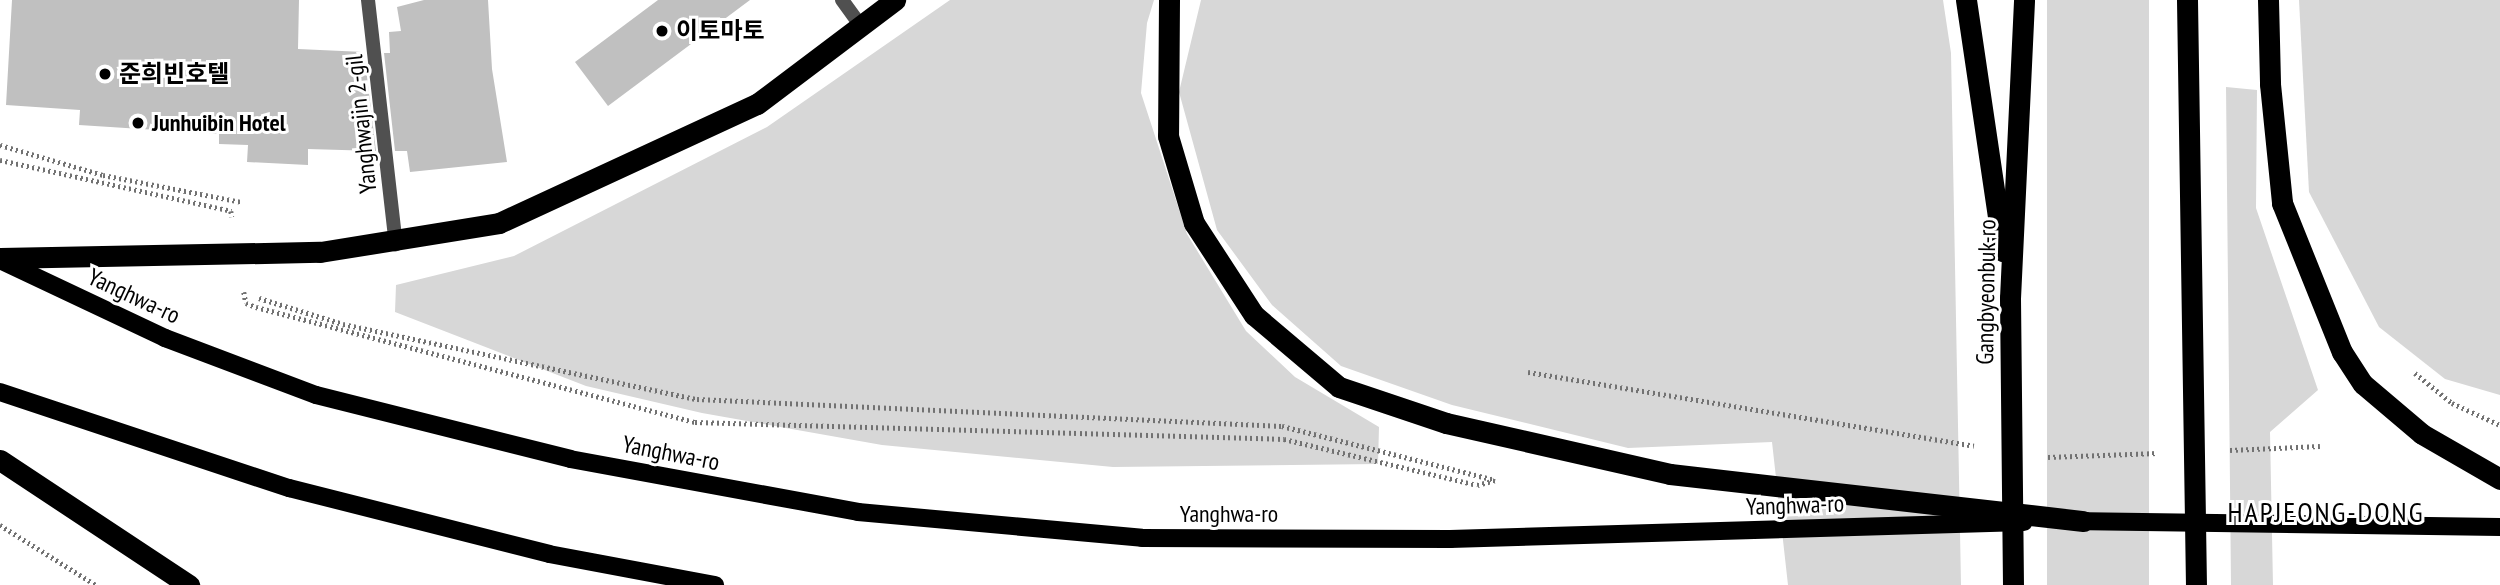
<!DOCTYPE html>
<html>
<head>
<meta charset="utf-8">
<style>
	body { margin:0 }
	#map { position:relative; width:2500px; height:585px; overflow:hidden; background:#fff; font-family:"PT Sans Narrow","Noto Sans KR",sans-serif }
	div>[style] { position:absolute }
	.green>* { inset:0; background:#d7d7d7; transform-origin:0 0 }
	.building>* { inset:0; background:#c0c0c0 }
	.path>* { height:4.5px; margin-top:-2.25px; transform-origin:0; background:repeating-linear-gradient(90deg,#727272 0 2px,transparent 0 5.5px) }
	.lane>* { height:14px; margin:-7px; padding:0 7px; transform-origin:7px; border-radius:7px; background:#505050 }
	.primary>* { height:18px; margin:-9px; padding:0 9px; transform-origin:9px; border-radius:9px; background:#000 }
	.highway>* { height:21px; margin:-10.5px; padding:0 10.5px; transform-origin:10.5px; border-radius:10.5px; background:#000 }
	.dots>* { width:19px; height:19px; translate:-50% -50%; box-sizing:border-box; border:4px solid #fff; border-radius:50% }
	span { translate:-50% -50%; white-space:nowrap; text-align:center; line-height:1.15; -webkit-text-stroke:6px #fff; paint-order:stroke }
	.poi-label { font-size:24px; color:#000; font-weight:700 }
	.left { translate:0 -50%; text-align:left }
	.street-label { font-size:24px; color:#000 }
	.quarter-label { font-size:28px; color:#000; letter-spacing:2px }
</style>
</head>
<body>
<div id="map">
	<div class="green">
		<i style="clip-path:polygon(950px 0,1154px 0,1147px 23px,1141px 93px,1187px 234px,1246px 331px,1295px 377px,1379px 427px,1378px 464px,1113px 467px,882px 445px,702px 413px,586px 386px,395px 312px,396px 285px,514px 256px,767px 127px)"></i>
		<i style="clip-path:polygon(1201px 0,1943px 0,1951px 53px,1961px 585px,1788px 585px,1772px 442px,1628px 448px,1452px 405px,1341px 366px,1272px 305px,1217px 230px,1179px 92px)"></i>
		<i style="left:2047px;top:0;width:102px;height:585px"></i>
		<i style="clip-path:polygon(2299px 0,2500px 0,2500px 395px,2445px 379px,2379px 327px,2309px 192px)"></i>
		<i style="clip-path:polygon(2226px 87px,2257px 90px,2256px 208px,2318px 390px,2270px 432px,2273px 585px,2231px 585px)"></i>
	</div>
	<div class="building">
		<i style="clip-path:polygon(12px 0,299px 0,298px 49px,364px 52px,376px 151px,308px 149px,308px 165px,247px 162px,248px 145px,219px 144px,219px 134px,79px 125px,80px 110px,6px 105px)"></i>
		<i style="clip-path:polygon(424px 0,488px 0,492px 69px,507px 162px,410px 172px,407px 151px,395px 151px,384px 53px,390px 53px,389px 32px,401px 31px,397px 7px)"></i>
		<i style="clip-path:polygon(658px 0,750px 0,608px 106px,575px 62px)"></i>
	</div>
	<div class="path">
		<i style="left:0;top:145px;width:107px;rotate:16.2deg"></i>
		<i style="left:103px;top:175px;width:142px;rotate:11deg"></i>
		<i style="left:0;top:160px;width:237px;rotate:12.4deg"></i>
		<i style="left:231px;top:211px;width:6px;rotate:81deg"></i>
		<i style="left:244px;top:292px;width:11px;rotate:80deg"></i>
		<i style="left:246px;top:303px;width:11px;rotate:22deg"></i>
		<i style="left:256px;top:307px;width:454px;rotate:14.7deg"></i>
		<i style="left:695px;top:422px;width:589px;rotate:1.65deg"></i>
		<i style="left:1284px;top:439px;width:198px;rotate:13.4deg"></i>
		<i style="left:1477px;top:485px;width:20px;rotate:-15deg"></i>
		<i style="left:259px;top:298px;width:88px;rotate:17.2deg"></i>
		<i style="left:343px;top:324px;width:362px;rotate:12deg"></i>
		<i style="left:697px;top:399px;width:586px;rotate:2.64deg"></i>
		<i style="left:1282px;top:426px;width:220px;rotate:14.2deg"></i>
		<i style="left:1528px;top:372px;width:452px;rotate:9.4deg"></i>
		<i style="left:2415px;top:373px;width:48px;rotate:39deg"></i>
		<i style="left:2452px;top:403px;width:53px;rotate:24.6deg"></i>
		<i style="left:2230px;top:450px;width:90px;rotate:-2.5deg"></i>
		<i style="left:2048px;top:457px;width:110px;rotate:-2.1deg"></i>
		<i style="left:0;top:525px;width:113px;rotate:32deg"></i>
	</div>
	<div class="lane">
		<i style="left:368px;top:0;width:246px;rotate:83.5deg"></i>
		<i style="left:842px;top:0;width:32px;rotate:54deg"></i>
	</div>
	<div class="primary">
		<i style="left:0;top:260px;width:183px;rotate:25.3deg"></i>
		<i style="left:165px;top:338px;width:161px;rotate:20.7deg"></i>
		<i style="left:316px;top:395px;width:262px;rotate:14.1deg"></i>
		<i style="left:570px;top:459px;width:293px;rotate:10.4deg"></i>
		<i style="left:858px;top:512px;width:285px;rotate:5.2deg"></i>
		<i style="left:1142px;top:538px;width:308px;rotate:0.2deg"></i>
		<i style="left:1450px;top:539px;width:574px;rotate:-1.7deg"></i>
		<i style="left:0;top:392px;width:305px;rotate:18.4deg"></i>
		<i style="left:289px;top:488px;width:268px;rotate:14.2deg"></i>
		<i style="left:549px;top:554px;width:169px;rotate:10.6deg"></i>
		<i style="left:2070px;top:521px;width:430px;rotate:0.8deg"></i>
	</div>
	<div class="highway">
		<i style="left:1169px;top:0;width:136px;rotate:90.4deg"></i>
		<i style="left:1168px;top:136px;width:91px;rotate:73.4deg"></i>
		<i style="left:1194px;top:223px;width:110px;rotate:56.9deg"></i>
		<i style="left:1254px;top:315px;width:111px;rotate:40.3deg"></i>
		<i style="left:1339px;top:387px;width:113px;rotate:18.6deg"></i>
		<i style="left:1446px;top:423px;width:230px;rotate:12.8deg"></i>
		<i style="left:1670px;top:474px;width:416px;rotate:6.5deg"></i>
		<i style="left:1966px;top:0;width:254px;rotate:81.6deg"></i>
		<i style="left:2187px;top:0;width:585px;rotate:89.12deg"></i>
		<i style="left:2268px;top:0;width:84px;rotate:88.6deg"></i>
		<i style="left:2270px;top:84px;width:120px;rotate:84.2deg"></i>
		<i style="left:2282px;top:203px;width:161px;rotate:68.1deg"></i>
		<i style="left:2342px;top:352px;width:38px;rotate:57deg"></i>
		<i style="left:2363px;top:384px;width:77px;rotate:40.3deg"></i>
		<i style="left:2422px;top:434px;width:90px;rotate:30deg"></i>
		<i style="left:0;top:258px;width:320px;rotate:-1.1deg"></i>
		<i style="left:320px;top:252px;width:181px;rotate:-9.2deg"></i>
		<i style="left:499px;top:223px;width:284px;rotate:-24.8deg"></i>
		<i style="left:757px;top:104px;width:173px;rotate:-37deg"></i>
		<i style="left:0;top:460px;width:227px;rotate:33.5deg"></i>
		<i style="left:2013px;top:585px;width:287px;rotate:-90.6deg"></i>
		<i style="left:2010px;top:298px;width:298px;rotate:-87.3deg"></i>
	</div>
	<div class="dots">
		<i style="left:662px;top:31px;background:#000"></i>
		<i style="left:105px;top:74px;background:#000"></i>
		<i style="left:138px;top:123px;background:#000"></i>
	</div>
	<div class="poi-label">
		<span class="left" style="left:676px;top:31px">이토마토</span>
		<span class="left" style="left:119px;top:74px">준희빈호텔</span>
		<span class="left" style="left:152px;top:123px">Junhuibin Hotel</span>
	</div>
	<div class="street-label">
		<span style="left:361px;top:124px;rotate:-96deg">Yanghwajin 2-gil</span>
		<span style="left:1986px;top:292px;rotate:-89deg">Gangbyeonbuk-ro</span>
		<span style="left:134px;top:296px;rotate:25deg">Yanghwa-ro</span>
		<span style="left:671px;top:453px;rotate:11deg">Yanghwa-ro</span>
		<span style="left:1795px;top:505px;rotate:-2deg">Yanghwa-ro</span>
		<span style="left:1229px;top:514px">Yanghwa-ro</span>
	</div>
	<div class="quarter-label">
		<span style="left:2326px;top:512px">HAPJEONG-DONG</span>
	</div>
</div>
</body>
</html>
